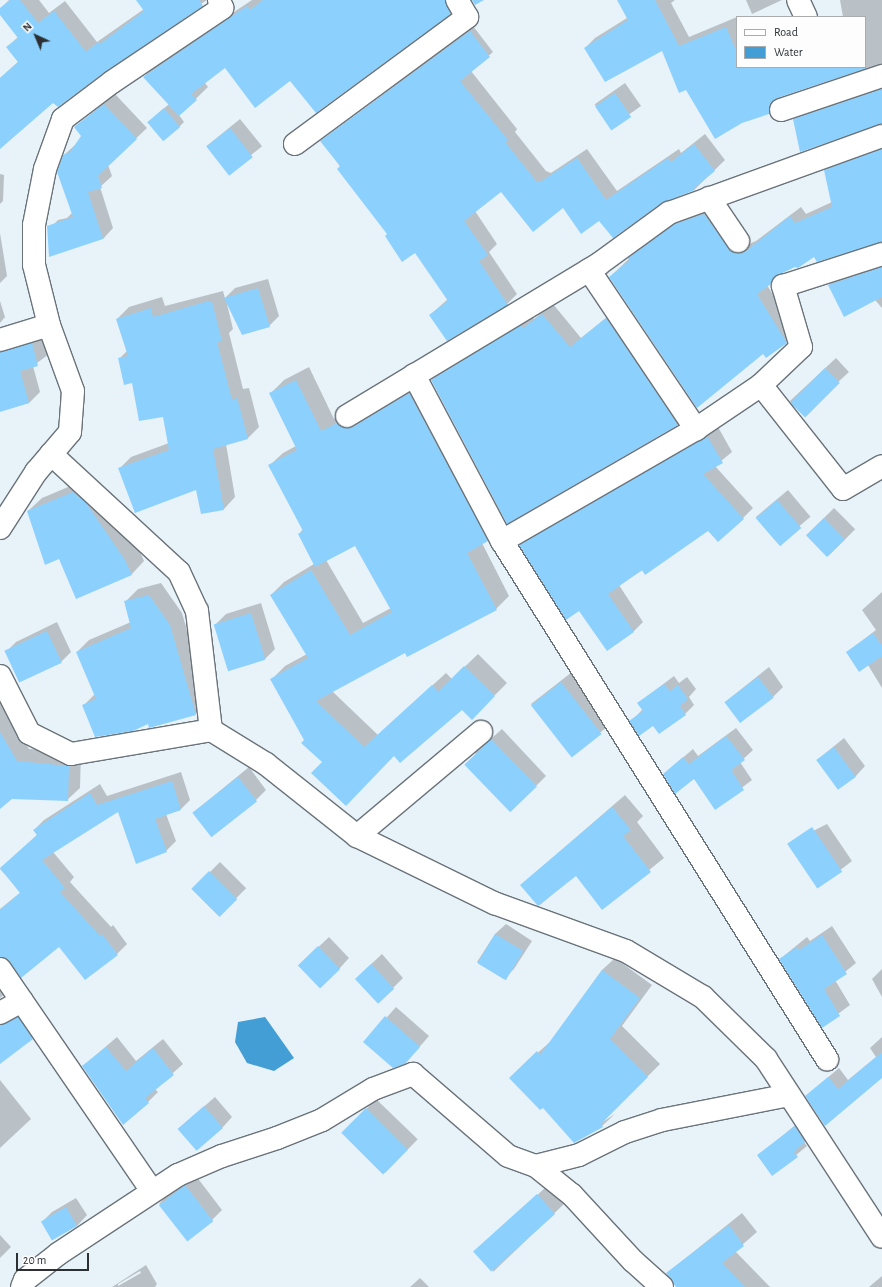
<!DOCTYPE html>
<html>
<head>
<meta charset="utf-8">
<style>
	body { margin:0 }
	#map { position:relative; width:882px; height:1287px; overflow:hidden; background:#e8f2f9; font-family:"Alegreya Sans",sans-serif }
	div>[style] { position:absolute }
	.water>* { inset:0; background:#429ed4 }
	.shadow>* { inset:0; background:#0003; transform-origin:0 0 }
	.building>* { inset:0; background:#8cd1fe; transform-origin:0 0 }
	.roads { filter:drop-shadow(1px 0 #6a737a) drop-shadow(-1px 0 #6a737a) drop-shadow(0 1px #6a737a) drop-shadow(0 -1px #6a737a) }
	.minor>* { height:22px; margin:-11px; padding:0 11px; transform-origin:11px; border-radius:11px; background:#fff }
	.tertiary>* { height:22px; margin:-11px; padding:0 11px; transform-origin:11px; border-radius:11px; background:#fff }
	span { translate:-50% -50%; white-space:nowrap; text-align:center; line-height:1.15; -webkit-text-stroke:3.5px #fdfdfd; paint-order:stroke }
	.legend { position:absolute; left:736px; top:16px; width:130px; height:52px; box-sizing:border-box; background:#fdfdfd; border:1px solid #a9abac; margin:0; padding:5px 7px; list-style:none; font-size:12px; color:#2c3033 }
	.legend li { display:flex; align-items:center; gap:8px; height:20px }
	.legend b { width:20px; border:1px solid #a9abac }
	.north { position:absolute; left:16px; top:16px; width:40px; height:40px; -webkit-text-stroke:3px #fdfdfd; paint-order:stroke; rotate:316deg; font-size:11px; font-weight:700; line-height:16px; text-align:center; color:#2c3033 }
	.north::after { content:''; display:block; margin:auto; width:14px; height:18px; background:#2c3033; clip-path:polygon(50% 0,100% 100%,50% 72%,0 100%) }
	.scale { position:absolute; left:16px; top:1253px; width:73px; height:18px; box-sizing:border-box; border:2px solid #2c3033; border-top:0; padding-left:5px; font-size:12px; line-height:14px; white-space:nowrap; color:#2c3033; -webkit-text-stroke:3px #fdfdfd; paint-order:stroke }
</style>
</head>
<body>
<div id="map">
	<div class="water">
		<i style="clip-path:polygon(265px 1017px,294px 1058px,274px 1071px,247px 1063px,235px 1042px,238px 1022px)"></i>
	</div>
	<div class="shadow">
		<i style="clip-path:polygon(9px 0,39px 0,49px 13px,65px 1px,97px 42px,144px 9px,138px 0,207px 0,53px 101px,0 148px,0 78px,18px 62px,7px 47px,18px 37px,0 13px,0 9px)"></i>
		<i style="clip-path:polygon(252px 0,457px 0,459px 3px,447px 15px,290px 80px,225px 66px,205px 83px,208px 87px,179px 115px,184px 122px,179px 127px,153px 118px,169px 104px,144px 77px,156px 64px)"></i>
		<i style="clip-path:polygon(618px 0,675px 0,671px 3px,689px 37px,737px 17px,737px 67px,865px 67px,865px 17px,843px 17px,840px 0,882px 0,882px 64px,780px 96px,779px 102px,769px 113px,662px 50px,585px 48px,595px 38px,627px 18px)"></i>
		<i style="clip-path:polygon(746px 0,782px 0,752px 14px)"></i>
		<i style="clip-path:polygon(473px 26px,493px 52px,471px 71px,517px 129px,515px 132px,546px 171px,551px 173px,587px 149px,617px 191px,679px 149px,681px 153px,705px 134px,725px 160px,695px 189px,600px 220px,564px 207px,501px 191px,475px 211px,497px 244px,489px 252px,517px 294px,507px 304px,430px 315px,448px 299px,416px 251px,388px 234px,322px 141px)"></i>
		<i style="left:625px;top:83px;width:28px;height:37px;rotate:55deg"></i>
		<i style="clip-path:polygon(882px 83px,882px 123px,794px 120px,804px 109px)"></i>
		<i style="clip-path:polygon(115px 94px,147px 128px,108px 165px,112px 176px,100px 187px,113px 228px,103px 239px,48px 230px,58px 220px,67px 218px,72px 213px,64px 155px,75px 145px,88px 140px,75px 127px)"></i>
		<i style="left:240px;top:119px;width:35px;height:43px;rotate:51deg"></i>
		<i style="clip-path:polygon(882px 143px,882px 242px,814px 255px,780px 273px,767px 285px,796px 332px,786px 342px,763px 352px,610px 277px,640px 248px,686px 214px,715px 204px,738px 238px,749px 244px,756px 241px,801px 207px,806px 214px,832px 202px,825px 171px,835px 161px)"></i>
		<i style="clip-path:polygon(0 174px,4px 175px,3px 201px,0 204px)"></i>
		<i style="clip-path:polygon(0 233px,7px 276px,0 283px)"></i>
		<i style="clip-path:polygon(882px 261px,882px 308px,875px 300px,829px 285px,839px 275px)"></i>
		<i style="clip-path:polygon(268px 279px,279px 316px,269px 326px,227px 304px,233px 329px,229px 333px,243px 389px,249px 388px,259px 427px,248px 438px,226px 444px,235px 497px,224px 509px,197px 489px,119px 469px,131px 457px,169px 443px,164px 416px,133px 381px,119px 359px,127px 351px,117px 319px,129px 307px,162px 297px,165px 306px,223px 291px,225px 298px,235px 288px)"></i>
		<i style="clip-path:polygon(0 301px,5px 317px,0 323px)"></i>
		<i style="clip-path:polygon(553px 304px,581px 338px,617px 309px,688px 414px,678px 424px,507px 522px,432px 380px,442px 370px,532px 316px,534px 319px)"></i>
		<i style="clip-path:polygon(43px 333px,49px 354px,33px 366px,40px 392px,29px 403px,0 411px,0 334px)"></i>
		<i style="left:836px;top:358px;width:19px;height:63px;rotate:47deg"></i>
		<i style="clip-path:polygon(evenodd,309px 367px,334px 419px,423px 381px,500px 527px,482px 543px,509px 596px,496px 609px,405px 651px,332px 691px,378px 735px,446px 673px,452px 679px,478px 654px,507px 683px,472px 718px,462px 709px,394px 755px,305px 741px,272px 679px,285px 666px,307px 654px,271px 595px,284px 582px,314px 564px,299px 534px,303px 529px,270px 465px,283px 453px,296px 446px,271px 393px,284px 380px,309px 367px,355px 545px,391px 608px,363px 623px,326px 560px,355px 545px)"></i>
		<i style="clip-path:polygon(718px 427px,732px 452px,715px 466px,753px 508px,743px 518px,708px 529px,619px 585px,643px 622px,633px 632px,580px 610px,521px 545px,531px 535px)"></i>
		<i style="clip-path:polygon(87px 479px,138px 547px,144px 561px,131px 575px,60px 557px,28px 511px,42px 498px)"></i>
		<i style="left:788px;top:490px;width:35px;height:42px;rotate:50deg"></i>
		<i style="left:834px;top:508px;width:30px;height:38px;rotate:45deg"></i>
		<i style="clip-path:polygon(161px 583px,182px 613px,208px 702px,195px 714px,148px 723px,83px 706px,95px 694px,77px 652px,89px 640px,131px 622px,126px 601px,138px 589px)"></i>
		<i style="clip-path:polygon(882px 592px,882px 688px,868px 665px,847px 652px,876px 630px,862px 610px)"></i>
		<i style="clip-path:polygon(261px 603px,275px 649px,265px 659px,230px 670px,215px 625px,226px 614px)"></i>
		<i style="clip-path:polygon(57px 622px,71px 652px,61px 662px,6px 652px,16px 642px)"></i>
		<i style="clip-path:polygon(769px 667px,783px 687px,773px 697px,725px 702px)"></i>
		<i style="left:572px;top:672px;width:65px;height:52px;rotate:52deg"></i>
		<i style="clip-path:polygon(674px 676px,679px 683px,687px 677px,696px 689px,689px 697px,694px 705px,685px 714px,653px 724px,631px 721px,643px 709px,638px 703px)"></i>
		<i style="clip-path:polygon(0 697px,29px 749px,81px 753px,80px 788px,67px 800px,11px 798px,0 807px)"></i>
		<i style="clip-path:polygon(736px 728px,753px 750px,740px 762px,752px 780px,715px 808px,694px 778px,664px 774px,693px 749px,698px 756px)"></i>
		<i style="clip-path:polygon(502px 729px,546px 776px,536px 786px,475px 753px)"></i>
		<i style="clip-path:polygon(844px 738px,865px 766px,855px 777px,817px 760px)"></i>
		<i style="clip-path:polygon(249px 767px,266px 790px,256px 800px,194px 812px)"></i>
		<i style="clip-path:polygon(181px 772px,190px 800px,180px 810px,166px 814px,176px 841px,166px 851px,118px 811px,53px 852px,74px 877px,70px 882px,111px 927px,113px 925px,127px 944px,117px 954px,59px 946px,21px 976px,0 951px,0 909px,21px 892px,0 869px,37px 835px,34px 830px,44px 820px,100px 784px,107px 796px)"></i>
		<i style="clip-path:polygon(625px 795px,643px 816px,637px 822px,664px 858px,602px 908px,576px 874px,540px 905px,521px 885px)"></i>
		<i style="clip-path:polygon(827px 824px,852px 861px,817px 888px,801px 837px)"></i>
		<i style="left:220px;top:862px;width:37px;height:39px;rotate:45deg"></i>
		<i style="clip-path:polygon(506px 924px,532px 941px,514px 969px,504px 979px,477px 962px,495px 934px)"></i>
		<i style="clip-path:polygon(832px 926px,856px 963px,835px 980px,850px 1005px,822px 1026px,780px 959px,807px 937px,810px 941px)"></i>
		<i style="clip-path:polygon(329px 937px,349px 958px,339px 969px,310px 955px)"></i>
		<i style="clip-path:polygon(382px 954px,403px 978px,393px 988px,366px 969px)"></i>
		<i style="clip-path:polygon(615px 958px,652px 985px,622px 1026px,660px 1064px,601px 1123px,615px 1114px,602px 1126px,523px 1066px,551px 1041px,602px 970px)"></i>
		<i style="clip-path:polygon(0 963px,13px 986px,0 998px)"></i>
		<i style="clip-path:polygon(882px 969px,882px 997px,872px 979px)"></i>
		<i style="clip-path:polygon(396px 1007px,429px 1036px,415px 1052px,365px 1042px)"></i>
		<i style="clip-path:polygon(28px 1008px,42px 1028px,0 1063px,0 1010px)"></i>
		<i style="clip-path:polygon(117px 1037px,136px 1061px,163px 1039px,183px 1064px,155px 1089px,158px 1092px,148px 1102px,83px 1066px)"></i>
		<i style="clip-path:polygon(882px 1037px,882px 1077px,825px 1125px,806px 1096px,839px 1068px,848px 1080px,876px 1057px,870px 1048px)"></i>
		<i style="clip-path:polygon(0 1080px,31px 1119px,0 1148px)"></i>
		<i style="clip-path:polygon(215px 1097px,232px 1117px,222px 1128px,178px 1129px)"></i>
		<i style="left:376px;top:1099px;width:58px;height:47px;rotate:44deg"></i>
		<i style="clip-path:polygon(805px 1117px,815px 1131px,804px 1142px,807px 1146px,772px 1175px,758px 1156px)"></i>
		<i style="clip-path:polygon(196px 1176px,222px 1210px,212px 1220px,159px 1204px,169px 1193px)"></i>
		<i style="clip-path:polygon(548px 1185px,565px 1203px,493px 1272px,486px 1244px)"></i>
		<i style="clip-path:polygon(76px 1198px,87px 1215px,77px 1226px,42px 1222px,52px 1212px)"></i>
		<i style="clip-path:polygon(742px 1213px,757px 1232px,735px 1251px,770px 1287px,678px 1287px,667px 1273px)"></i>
		<i style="clip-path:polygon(0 1235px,11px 1247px,0 1258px)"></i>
		<i style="clip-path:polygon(evenodd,146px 1265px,157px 1284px,155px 1287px,112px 1287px,146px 1265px,140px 1271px,141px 1273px,118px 1286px,118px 1284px,140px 1271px)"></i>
		<i style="clip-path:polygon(882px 1276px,882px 1287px,869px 1287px)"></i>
		<i style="clip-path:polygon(420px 1278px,429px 1287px,410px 1287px)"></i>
	</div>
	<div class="building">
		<i style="clip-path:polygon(10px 0,20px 0,38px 23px,54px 11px,86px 52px,98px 42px,100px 44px,144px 11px,136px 0,199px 0,203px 6px,105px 72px,58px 107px,53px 103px,0 149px,0 78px,18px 62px,6px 47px,18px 38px,0 15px,0 8px)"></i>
		<i style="clip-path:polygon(263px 0,445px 0,451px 14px,316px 113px,290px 81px,255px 108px,225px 68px,191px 94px,197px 100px,179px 116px,143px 77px,247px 6px,250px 10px)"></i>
		<i style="clip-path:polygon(472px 0,484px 0,475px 5px)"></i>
		<i style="clip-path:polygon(617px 0,655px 0,679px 46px,726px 27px,737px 53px,737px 67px,870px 67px,777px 98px,771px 102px,769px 114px,742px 123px,715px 139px,686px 90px,679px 93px,662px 51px,605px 82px,584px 48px,628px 20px)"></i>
		<i style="clip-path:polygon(470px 31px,490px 57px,460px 81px,508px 140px,505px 142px,536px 181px,540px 182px,577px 158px,606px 200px,668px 158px,671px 162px,694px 144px,715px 171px,694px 188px,695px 190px,662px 203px,613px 238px,599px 221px,581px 234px,563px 208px,533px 232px,501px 192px,464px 221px,488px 255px,479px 261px,508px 305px,447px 341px,429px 315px,448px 301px,415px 253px,402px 262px,385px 236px,387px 234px,337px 169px,340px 166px,320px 141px)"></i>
		<i style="clip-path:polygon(882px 89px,882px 124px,800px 152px,793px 119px)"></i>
		<i style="left:615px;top:93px;width:29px;height:24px;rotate:56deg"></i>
		<i style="clip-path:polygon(104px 104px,137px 139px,98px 176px,102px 188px,88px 192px,103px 239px,49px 257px,47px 226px,73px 217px,57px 172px,63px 155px,70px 152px,81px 136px,74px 127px)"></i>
		<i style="left:164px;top:108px;width:25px;height:22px;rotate:50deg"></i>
		<i style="left:230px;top:128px;width:37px;height:30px;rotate:52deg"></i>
		<i style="clip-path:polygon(882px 149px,882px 242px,817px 262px,814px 257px,798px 268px,795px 267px,774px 277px,771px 284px,757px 294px,787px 343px,766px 358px,763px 354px,697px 408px,609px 277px,630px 260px,628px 258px,675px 224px,704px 214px,728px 248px,738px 253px,745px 252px,790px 216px,795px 223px,832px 207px,824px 170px)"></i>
		<i style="clip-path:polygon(882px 267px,882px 297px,844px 317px,828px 285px)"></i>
		<i style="clip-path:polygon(258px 288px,270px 327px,242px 335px,224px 298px)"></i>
		<i style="clip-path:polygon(205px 302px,212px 302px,222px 341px,217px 342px,232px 400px,237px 398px,248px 439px,213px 449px,224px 510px,201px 514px,196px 490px,135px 513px,118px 468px,169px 450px,163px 417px,139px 421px,132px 383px,124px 385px,118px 358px,128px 356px,116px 319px,151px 308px,153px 317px)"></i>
		<i style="clip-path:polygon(542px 314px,570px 347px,606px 318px,678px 425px,507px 524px,431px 380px,521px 325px,523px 328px)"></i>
		<i style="clip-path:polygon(32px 343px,38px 366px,20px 371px,29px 403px,0 412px,0 352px)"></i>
		<i style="left:825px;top:368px;width:21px;height:49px;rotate:45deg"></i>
		<i style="clip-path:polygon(296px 380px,321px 431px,337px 423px,347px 428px,353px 427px,409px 393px,488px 541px,467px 553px,497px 610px,407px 657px,405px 653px,316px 701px,364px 747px,432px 685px,438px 692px,464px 666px,495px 696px,472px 720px,462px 710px,400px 763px,394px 756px,346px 806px,311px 773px,322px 762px,301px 743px,304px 740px,270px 679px,308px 658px,270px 595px,311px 570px,350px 635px,392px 612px,355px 546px,315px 567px,298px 534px,303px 531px,268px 465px,297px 450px,269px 393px)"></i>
		<i style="clip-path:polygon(707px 436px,723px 463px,703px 474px,744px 519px,718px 542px,708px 531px,645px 575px,642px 570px,608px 594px,634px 632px,607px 651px,579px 611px,566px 620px,519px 545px)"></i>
		<i style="clip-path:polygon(73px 492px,86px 503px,125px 560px,132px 575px,76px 599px,59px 559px,45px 565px,27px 511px)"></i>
		<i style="left:777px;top:500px;width:37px;height:28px;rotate:49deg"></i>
		<i style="left:824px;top:518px;width:30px;height:25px;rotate:46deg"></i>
		<i style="clip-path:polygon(149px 595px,170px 625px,196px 715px,149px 728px,148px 724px,133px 731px,95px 737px,82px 705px,96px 699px,76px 652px,131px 628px,124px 601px)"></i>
		<i style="left:251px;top:613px;width:49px;height:39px;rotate:73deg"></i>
		<i style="left:47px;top:631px;width:35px;height:47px;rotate:65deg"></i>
		<i style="clip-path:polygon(873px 633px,882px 646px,882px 656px,859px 672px,846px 652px)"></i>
		<i style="left:758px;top:677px;width:26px;height:42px;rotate:53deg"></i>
		<i style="left:561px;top:682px;width:66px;height:38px;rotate:52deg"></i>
		<i style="clip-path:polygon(664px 684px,670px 691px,678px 685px,688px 699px,680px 706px,686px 715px,659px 734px,653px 726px,639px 736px,629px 721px,643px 711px,637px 703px)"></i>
		<i style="clip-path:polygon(0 732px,17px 761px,69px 766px,68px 801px,12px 799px,0 809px)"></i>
		<i style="clip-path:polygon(726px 736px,745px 760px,731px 770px,744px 790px,715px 810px,694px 779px,675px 794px,663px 774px,683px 757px,689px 764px)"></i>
		<i style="left:491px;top:739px;width:66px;height:37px;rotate:46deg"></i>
		<i style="left:834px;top:747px;width:37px;height:22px;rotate:54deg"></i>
		<i style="left:238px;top:777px;width:31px;height:58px;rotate:52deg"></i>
		<i style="clip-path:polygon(172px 781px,181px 810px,155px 819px,167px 852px,136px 864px,118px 812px,42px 860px,65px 888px,60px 892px,100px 936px,102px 934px,118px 955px,85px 980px,59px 947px,21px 978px,10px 962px,0 957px,0 910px,20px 893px,0 868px,37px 835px,33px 830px,90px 793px,97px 805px)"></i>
		<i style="clip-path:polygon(612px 807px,631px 830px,623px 836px,651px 872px,602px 910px,576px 876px,538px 906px,520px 885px)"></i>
		<i style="left:812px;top:827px;width:54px;height:30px;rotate:56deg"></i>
		<i style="left:209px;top:871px;width:40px;height:25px;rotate:45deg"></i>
		<i style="left:495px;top:934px;width:33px;height:34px;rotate:31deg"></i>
		<i style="clip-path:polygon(822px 935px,847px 974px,824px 989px,840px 1016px,822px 1028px,779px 959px,797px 947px,799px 950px)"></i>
		<i style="left:318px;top:946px;width:32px;height:28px;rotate:46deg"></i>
		<i style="left:371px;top:964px;width:34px;height:22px;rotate:47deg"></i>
		<i style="clip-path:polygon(602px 970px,640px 998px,610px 1039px,648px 1077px,601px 1124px,603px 1127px,574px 1143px,543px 1108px,540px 1110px,509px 1078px,537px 1051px,540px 1055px)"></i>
		<i style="clip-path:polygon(385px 1016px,420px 1047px,405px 1064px,393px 1068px,363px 1042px)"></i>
		<i style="clip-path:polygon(18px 1017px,33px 1039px,0 1064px,0 1025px)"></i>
		<i style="clip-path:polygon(106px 1047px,126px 1071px,153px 1048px,174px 1075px,145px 1098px,149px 1103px,123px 1125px,82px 1066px)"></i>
		<i style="clip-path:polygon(882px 1052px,882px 1078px,825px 1126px,805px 1096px,828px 1077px,838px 1089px)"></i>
		<i style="left:204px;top:1106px;width:29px;height:35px;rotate:49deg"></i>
		<i style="left:366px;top:1108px;width:59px;height:35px;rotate:45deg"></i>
		<i style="clip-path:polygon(795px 1126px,805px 1142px,794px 1152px,798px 1157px,772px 1176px,757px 1155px)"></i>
		<i style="left:185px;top:1185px;width:46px;height:33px;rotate:52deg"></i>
		<i style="left:537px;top:1194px;width:27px;height:86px;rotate:48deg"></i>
		<i style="left:66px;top:1207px;width:22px;height:29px;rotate:60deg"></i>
		<i style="clip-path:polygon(729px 1225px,744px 1246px,722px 1263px,745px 1287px,676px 1287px,666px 1273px)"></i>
	</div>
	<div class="roads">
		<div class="minor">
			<i style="left:798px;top:0;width:19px;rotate:65deg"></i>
			<i style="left:781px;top:110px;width:107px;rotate:-18.6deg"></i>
			<i style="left:295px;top:144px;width:214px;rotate:-36.4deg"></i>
			<i style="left:467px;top:17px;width:20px;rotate:-120deg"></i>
			<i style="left:709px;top:198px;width:52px;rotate:56deg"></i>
			<i style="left:589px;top:270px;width:192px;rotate:56.1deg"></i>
			<i style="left:0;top:340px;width:51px;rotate:-17deg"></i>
			<i style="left:414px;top:375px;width:188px;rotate:62.1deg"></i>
			<i style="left:502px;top:541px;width:612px;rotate:57.9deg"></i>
			<i style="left:761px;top:385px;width:132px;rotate:51.7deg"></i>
			<i style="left:843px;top:489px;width:45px;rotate:-30.5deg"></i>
			<i style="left:347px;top:416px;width:294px;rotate:-31.1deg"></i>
			<i style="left:599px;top:264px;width:87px;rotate:-36.1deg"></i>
			<i style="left:669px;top:213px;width:226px;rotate:-19.9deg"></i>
			<i style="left:51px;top:454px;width:174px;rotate:42.7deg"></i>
			<i style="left:179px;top:572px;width:43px;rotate:65.2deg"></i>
			<i style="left:197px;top:611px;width:120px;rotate:83.3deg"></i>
			<i style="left:0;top:528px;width:67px;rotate:-57.3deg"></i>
			<i style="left:36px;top:472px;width:52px;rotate:-49.6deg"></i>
			<i style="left:70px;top:432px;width:41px;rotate:-85.8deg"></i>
			<i style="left:73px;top:391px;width:70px;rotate:-110deg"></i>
			<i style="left:49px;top:325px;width:62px;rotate:-104deg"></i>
			<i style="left:34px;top:265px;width:40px;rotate:-90deg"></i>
			<i style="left:34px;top:225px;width:57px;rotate:-78.9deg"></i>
			<i style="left:45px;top:169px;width:53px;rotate:-70.2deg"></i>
			<i style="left:63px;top:119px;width:61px;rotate:-37.1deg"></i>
			<i style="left:112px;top:82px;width:133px;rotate:-33.9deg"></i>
			<i style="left:222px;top:8px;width:9px;rotate:-111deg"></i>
			<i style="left:502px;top:541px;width:224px;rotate:-30deg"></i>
			<i style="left:696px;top:429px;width:78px;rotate:-34.1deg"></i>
			<i style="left:761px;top:385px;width:55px;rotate:-43.5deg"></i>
			<i style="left:801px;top:347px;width:64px;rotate:-106.4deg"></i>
			<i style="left:783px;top:286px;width:104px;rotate:-17.9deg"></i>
			<i style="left:357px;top:836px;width:162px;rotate:-40deg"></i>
			<i style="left:0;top:969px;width:269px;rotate:55.6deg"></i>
			<i style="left:0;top:1013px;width:25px;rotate:-29deg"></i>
			<i style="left:22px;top:1287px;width:8px;rotate:-67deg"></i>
			<i style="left:25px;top:1280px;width:42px;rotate:-38.2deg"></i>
			<i style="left:58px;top:1254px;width:144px;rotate:-33.4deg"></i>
			<i style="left:178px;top:1175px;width:48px;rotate:-23.4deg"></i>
			<i style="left:222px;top:1156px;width:58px;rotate:-18.1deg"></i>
			<i style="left:277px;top:1138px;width:48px;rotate:-21.8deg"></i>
			<i style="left:322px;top:1120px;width:60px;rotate:-31.3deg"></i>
			<i style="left:373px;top:1089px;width:43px;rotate:-20.6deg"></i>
			<i style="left:413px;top:1074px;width:125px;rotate:40.8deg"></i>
			<i style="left:508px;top:1156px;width:30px;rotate:20deg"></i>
			<i style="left:662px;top:1287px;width:39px;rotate:-138deg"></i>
			<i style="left:633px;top:1261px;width:90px;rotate:-132.7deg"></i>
			<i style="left:572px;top:1195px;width:46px;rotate:-141.1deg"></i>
			<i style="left:536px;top:1166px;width:44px;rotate:-14.3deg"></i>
			<i style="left:579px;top:1155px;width:51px;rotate:-26.6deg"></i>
			<i style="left:625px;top:1132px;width:39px;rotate:-18deg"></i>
			<i style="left:662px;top:1120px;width:129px;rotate:-11.1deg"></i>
		</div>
		<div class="tertiary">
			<i style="left:0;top:676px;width:64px;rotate:63deg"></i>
			<i style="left:29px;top:733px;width:47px;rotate:26.6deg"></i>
			<i style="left:71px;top:754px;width:142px;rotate:-9.7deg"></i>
			<i style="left:211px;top:730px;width:65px;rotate:31.7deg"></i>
			<i style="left:266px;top:764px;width:116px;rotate:38.4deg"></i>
			<i style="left:357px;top:836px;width:153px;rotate:26.1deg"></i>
			<i style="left:494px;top:903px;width:140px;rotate:20deg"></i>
			<i style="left:626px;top:951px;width:90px;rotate:30.9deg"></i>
			<i style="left:703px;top:997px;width:88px;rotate:44.5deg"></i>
			<i style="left:766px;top:1059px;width:212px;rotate:56.9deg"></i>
		</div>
	</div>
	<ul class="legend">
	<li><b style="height:5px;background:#fff"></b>Road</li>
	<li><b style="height:11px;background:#429ed4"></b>Water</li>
	</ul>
	<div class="north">N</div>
	<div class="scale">20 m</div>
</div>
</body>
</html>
